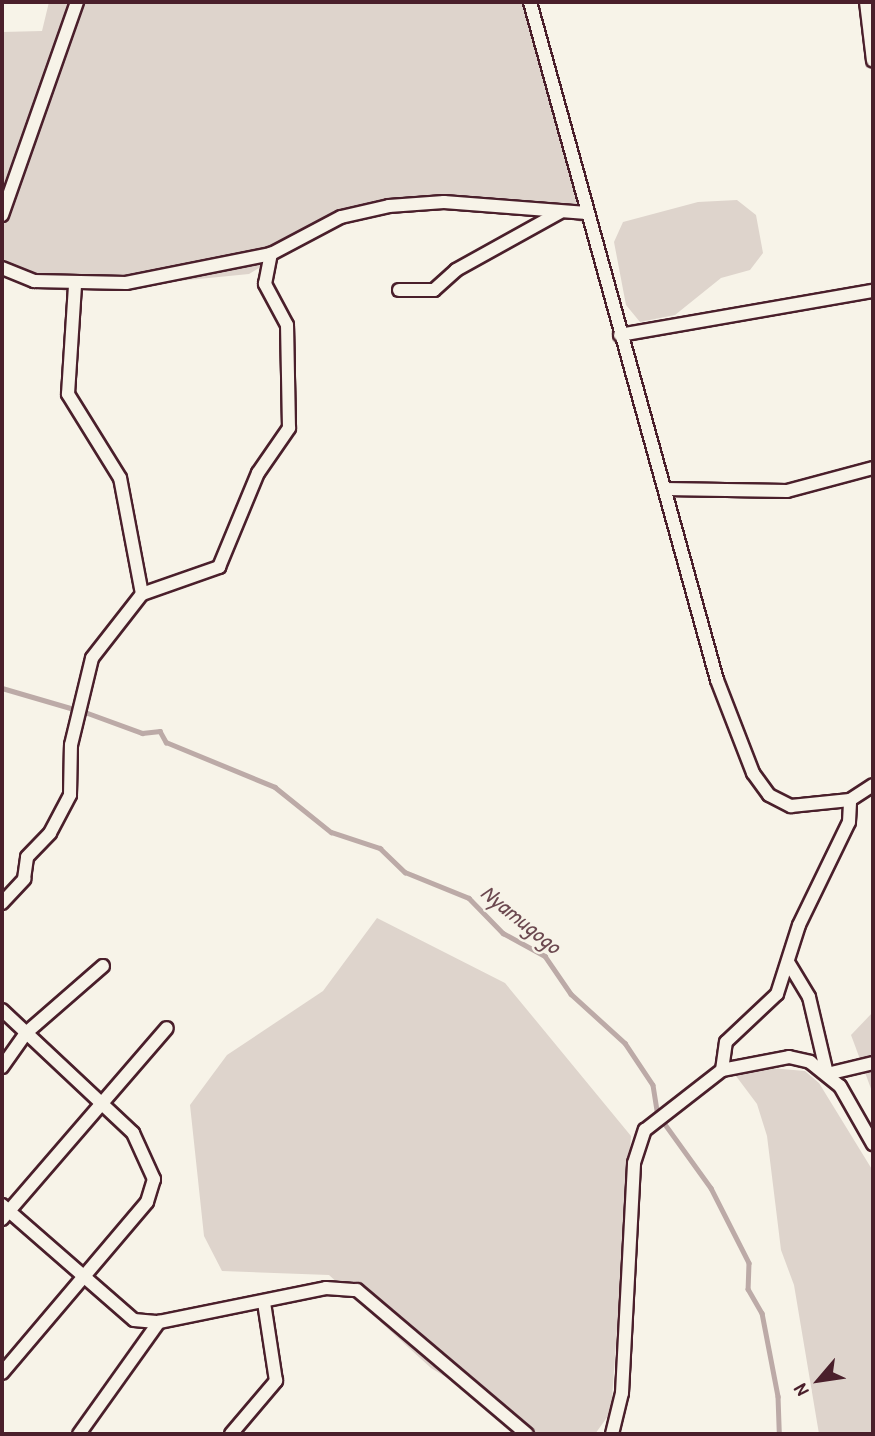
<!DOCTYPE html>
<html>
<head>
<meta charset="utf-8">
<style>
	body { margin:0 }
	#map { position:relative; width:875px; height:1436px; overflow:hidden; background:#f7f3e8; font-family:"Patrick Hand",sans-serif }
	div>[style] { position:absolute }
	.green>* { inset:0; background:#ded4cc }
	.stream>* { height:4.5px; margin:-2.25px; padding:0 2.25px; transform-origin:2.25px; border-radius:2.25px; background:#bcaaa7 }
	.roads { filter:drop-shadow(2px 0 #4a1f2b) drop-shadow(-2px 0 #4a1f2b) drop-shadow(0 2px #4a1f2b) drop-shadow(0 -2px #4a1f2b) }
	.minor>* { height:12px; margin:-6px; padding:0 6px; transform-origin:6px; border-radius:6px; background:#f7f3e8 }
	span { translate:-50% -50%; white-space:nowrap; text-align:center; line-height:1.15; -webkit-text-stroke:5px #f7f3e8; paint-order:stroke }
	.water-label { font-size:23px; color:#6c4950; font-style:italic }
	.frame { position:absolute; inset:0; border:4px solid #4a1f2b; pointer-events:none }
	.north { position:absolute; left:784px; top:1345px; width:70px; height:70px; -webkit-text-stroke:5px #f7f3e8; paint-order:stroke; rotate:241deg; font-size:19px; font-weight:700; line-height:28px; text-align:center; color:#4a1f2b }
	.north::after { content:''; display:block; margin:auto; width:24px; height:32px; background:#4a1f2b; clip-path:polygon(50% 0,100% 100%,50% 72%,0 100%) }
</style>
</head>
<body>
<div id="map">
	<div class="green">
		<i style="clip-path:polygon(49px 2px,528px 2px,592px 227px,573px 219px,430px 207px,337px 220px,249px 274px,67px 292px,2px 269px,2px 32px,42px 31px)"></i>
		<i style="clip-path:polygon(737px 200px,756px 215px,763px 253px,750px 270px,721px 278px,675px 315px,640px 322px,626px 305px,614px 242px,623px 222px,698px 202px)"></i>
		<i style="clip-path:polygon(377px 918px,505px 983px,631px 1136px,611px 1412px,595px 1434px,540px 1434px,431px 1368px,329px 1275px,222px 1271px,204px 1236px,190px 1105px,227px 1055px,323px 991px)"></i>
		<i style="clip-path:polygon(873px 1012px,873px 1094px,851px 1035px)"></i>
		<i style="clip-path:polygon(759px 1067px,805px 1071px,819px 1083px,873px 1171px,873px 1434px,819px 1434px,794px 1285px,781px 1250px,767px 1136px,757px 1104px,736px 1076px)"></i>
	</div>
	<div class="stream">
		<i style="left:2px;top:688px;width:78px;rotate:16.3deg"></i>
		<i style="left:85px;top:712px;width:61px;rotate:20.2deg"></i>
		<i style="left:142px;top:733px;width:18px;rotate:-6deg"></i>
		<i style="left:160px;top:731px;width:13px;rotate:61deg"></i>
		<i style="left:166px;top:742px;width:118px;rotate:22.4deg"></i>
		<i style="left:275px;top:787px;width:72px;rotate:38.8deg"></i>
		<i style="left:331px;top:832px;width:52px;rotate:18.1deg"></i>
		<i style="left:380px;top:848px;width:35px;rotate:44deg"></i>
		<i style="left:405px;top:872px;width:69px;rotate:22.1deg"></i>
		<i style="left:469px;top:898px;width:49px;rotate:45.8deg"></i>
		<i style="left:503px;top:933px;width:48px;rotate:28.7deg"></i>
		<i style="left:545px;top:956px;width:46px;rotate:55.6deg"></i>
		<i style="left:571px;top:994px;width:73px;rotate:42.2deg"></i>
		<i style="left:625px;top:1043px;width:50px;rotate:56.3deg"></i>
		<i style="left:653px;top:1085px;width:26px;rotate:81deg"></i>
		<i style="left:662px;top:1120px;width:84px;rotate:54.2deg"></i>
		<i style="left:711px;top:1188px;width:84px;rotate:63.1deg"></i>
		<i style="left:749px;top:1263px;width:26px;rotate:92deg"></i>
		<i style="left:748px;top:1289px;width:28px;rotate:60deg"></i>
		<i style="left:762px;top:1313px;width:85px;rotate:79.1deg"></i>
		<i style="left:778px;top:1396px;width:38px;rotate:88deg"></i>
	</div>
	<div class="roads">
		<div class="minor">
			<i style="left:530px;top:2px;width:703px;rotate:74.58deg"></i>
			<i style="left:717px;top:680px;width:100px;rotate:68.8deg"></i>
			<i style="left:753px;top:773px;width:27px;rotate:54deg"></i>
			<i style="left:769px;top:795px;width:25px;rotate:27deg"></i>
			<i style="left:791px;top:806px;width:59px;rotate:-5.8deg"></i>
			<i style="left:850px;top:800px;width:27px;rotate:-33deg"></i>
			<i style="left:866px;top:2px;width:59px;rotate:83.2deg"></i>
			<i style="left:2px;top:215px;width:226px;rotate:-70.6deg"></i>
			<i style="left:2px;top:268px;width:35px;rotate:22deg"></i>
			<i style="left:34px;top:281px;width:92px;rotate:1.2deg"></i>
			<i style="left:126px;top:283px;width:148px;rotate:-11.3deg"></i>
			<i style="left:271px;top:254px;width:79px;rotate:-27.9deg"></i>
			<i style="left:341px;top:217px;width:49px;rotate:-12.9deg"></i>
			<i style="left:389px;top:206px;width:55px;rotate:-4.2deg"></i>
			<i style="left:444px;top:202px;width:143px;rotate:4.4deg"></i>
			<i style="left:399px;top:290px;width:35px"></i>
			<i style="left:434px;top:290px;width:30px;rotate:-42deg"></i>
			<i style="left:456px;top:270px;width:118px;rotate:-29deg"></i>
			<i style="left:620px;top:335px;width:257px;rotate:-9.9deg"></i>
			<i style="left:665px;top:489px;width:122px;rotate:0.9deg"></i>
			<i style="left:787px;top:491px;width:89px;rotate:-15deg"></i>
			<i style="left:142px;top:594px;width:82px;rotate:-19.3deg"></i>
			<i style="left:219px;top:567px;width:102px;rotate:-67.5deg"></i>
			<i style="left:258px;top:473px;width:55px;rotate:-55.4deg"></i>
			<i style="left:289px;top:428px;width:103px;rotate:-91.1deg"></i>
			<i style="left:287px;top:325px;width:47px;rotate:-118.2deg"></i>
			<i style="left:265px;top:284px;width:31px;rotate:-79deg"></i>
			<i style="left:2px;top:903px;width:33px;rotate:-47deg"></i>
			<i style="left:24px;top:879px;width:22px;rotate:-82deg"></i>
			<i style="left:27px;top:857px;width:33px;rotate:-46deg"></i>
			<i style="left:50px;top:833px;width:43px;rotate:-62.2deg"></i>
			<i style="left:70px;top:795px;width:50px;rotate:-88.9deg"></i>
			<i style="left:71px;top:745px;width:89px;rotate:-76.4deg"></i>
			<i style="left:92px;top:658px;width:81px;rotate:-52deg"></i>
			<i style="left:142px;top:594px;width:118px;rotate:-100.7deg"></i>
			<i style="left:120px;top:478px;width:99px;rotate:-121.8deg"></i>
			<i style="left:68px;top:394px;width:109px;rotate:-86.3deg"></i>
			<i style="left:788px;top:962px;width:41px;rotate:59deg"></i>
			<i style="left:809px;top:997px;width:79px;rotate:76.8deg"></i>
			<i style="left:827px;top:1074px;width:47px;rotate:-13.4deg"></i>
			<i style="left:2px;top:1010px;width:180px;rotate:43.2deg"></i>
			<i style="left:133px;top:1133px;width:51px;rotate:65.5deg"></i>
			<i style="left:154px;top:1179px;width:24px;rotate:107deg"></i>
			<i style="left:147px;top:1202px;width:224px;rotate:130.3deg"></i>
			<i style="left:2px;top:1067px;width:42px;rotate:-54.8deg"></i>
			<i style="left:26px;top:1033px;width:102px;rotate:-41deg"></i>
			<i style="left:722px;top:1070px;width:28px;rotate:-82deg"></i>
			<i style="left:726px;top:1042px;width:70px;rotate:-43.3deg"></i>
			<i style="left:777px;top:994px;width:72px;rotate:-72.3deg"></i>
			<i style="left:799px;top:925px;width:114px;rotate:-64.1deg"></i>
			<i style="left:849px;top:822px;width:22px;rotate:-87deg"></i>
			<i style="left:2px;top:1205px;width:175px;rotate:41.1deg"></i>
			<i style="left:134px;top:1320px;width:25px;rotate:5deg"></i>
			<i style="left:159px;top:1322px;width:170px;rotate:-11.5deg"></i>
			<i style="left:326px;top:1288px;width:31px;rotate:4deg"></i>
			<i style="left:357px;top:1290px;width:223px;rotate:40.3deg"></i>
			<i style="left:2px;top:1219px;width:252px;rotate:-49.2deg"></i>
			<i style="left:79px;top:1434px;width:138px;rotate:-54.5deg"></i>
			<i style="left:231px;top:1434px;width:70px;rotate:-49.7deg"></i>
			<i style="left:276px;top:1381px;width:79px;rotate:-98.7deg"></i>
			<i style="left:612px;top:1434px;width:42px;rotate:-76.3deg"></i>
			<i style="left:622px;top:1393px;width:230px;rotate:-87deg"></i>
			<i style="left:634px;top:1163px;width:35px;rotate:-72deg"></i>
			<i style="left:645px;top:1130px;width:98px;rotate:-37.9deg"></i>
			<i style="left:722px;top:1070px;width:68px;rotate:-11deg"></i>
			<i style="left:789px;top:1057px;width:22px;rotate:13deg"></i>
			<i style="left:810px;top:1062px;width:38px;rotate:39deg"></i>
			<i style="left:840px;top:1086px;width:67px;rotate:60.4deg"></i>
		</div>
	</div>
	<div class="water-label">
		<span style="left:521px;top:919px;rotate:39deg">Nyamugogo</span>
	</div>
	<div class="frame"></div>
	<div class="north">N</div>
</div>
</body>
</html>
